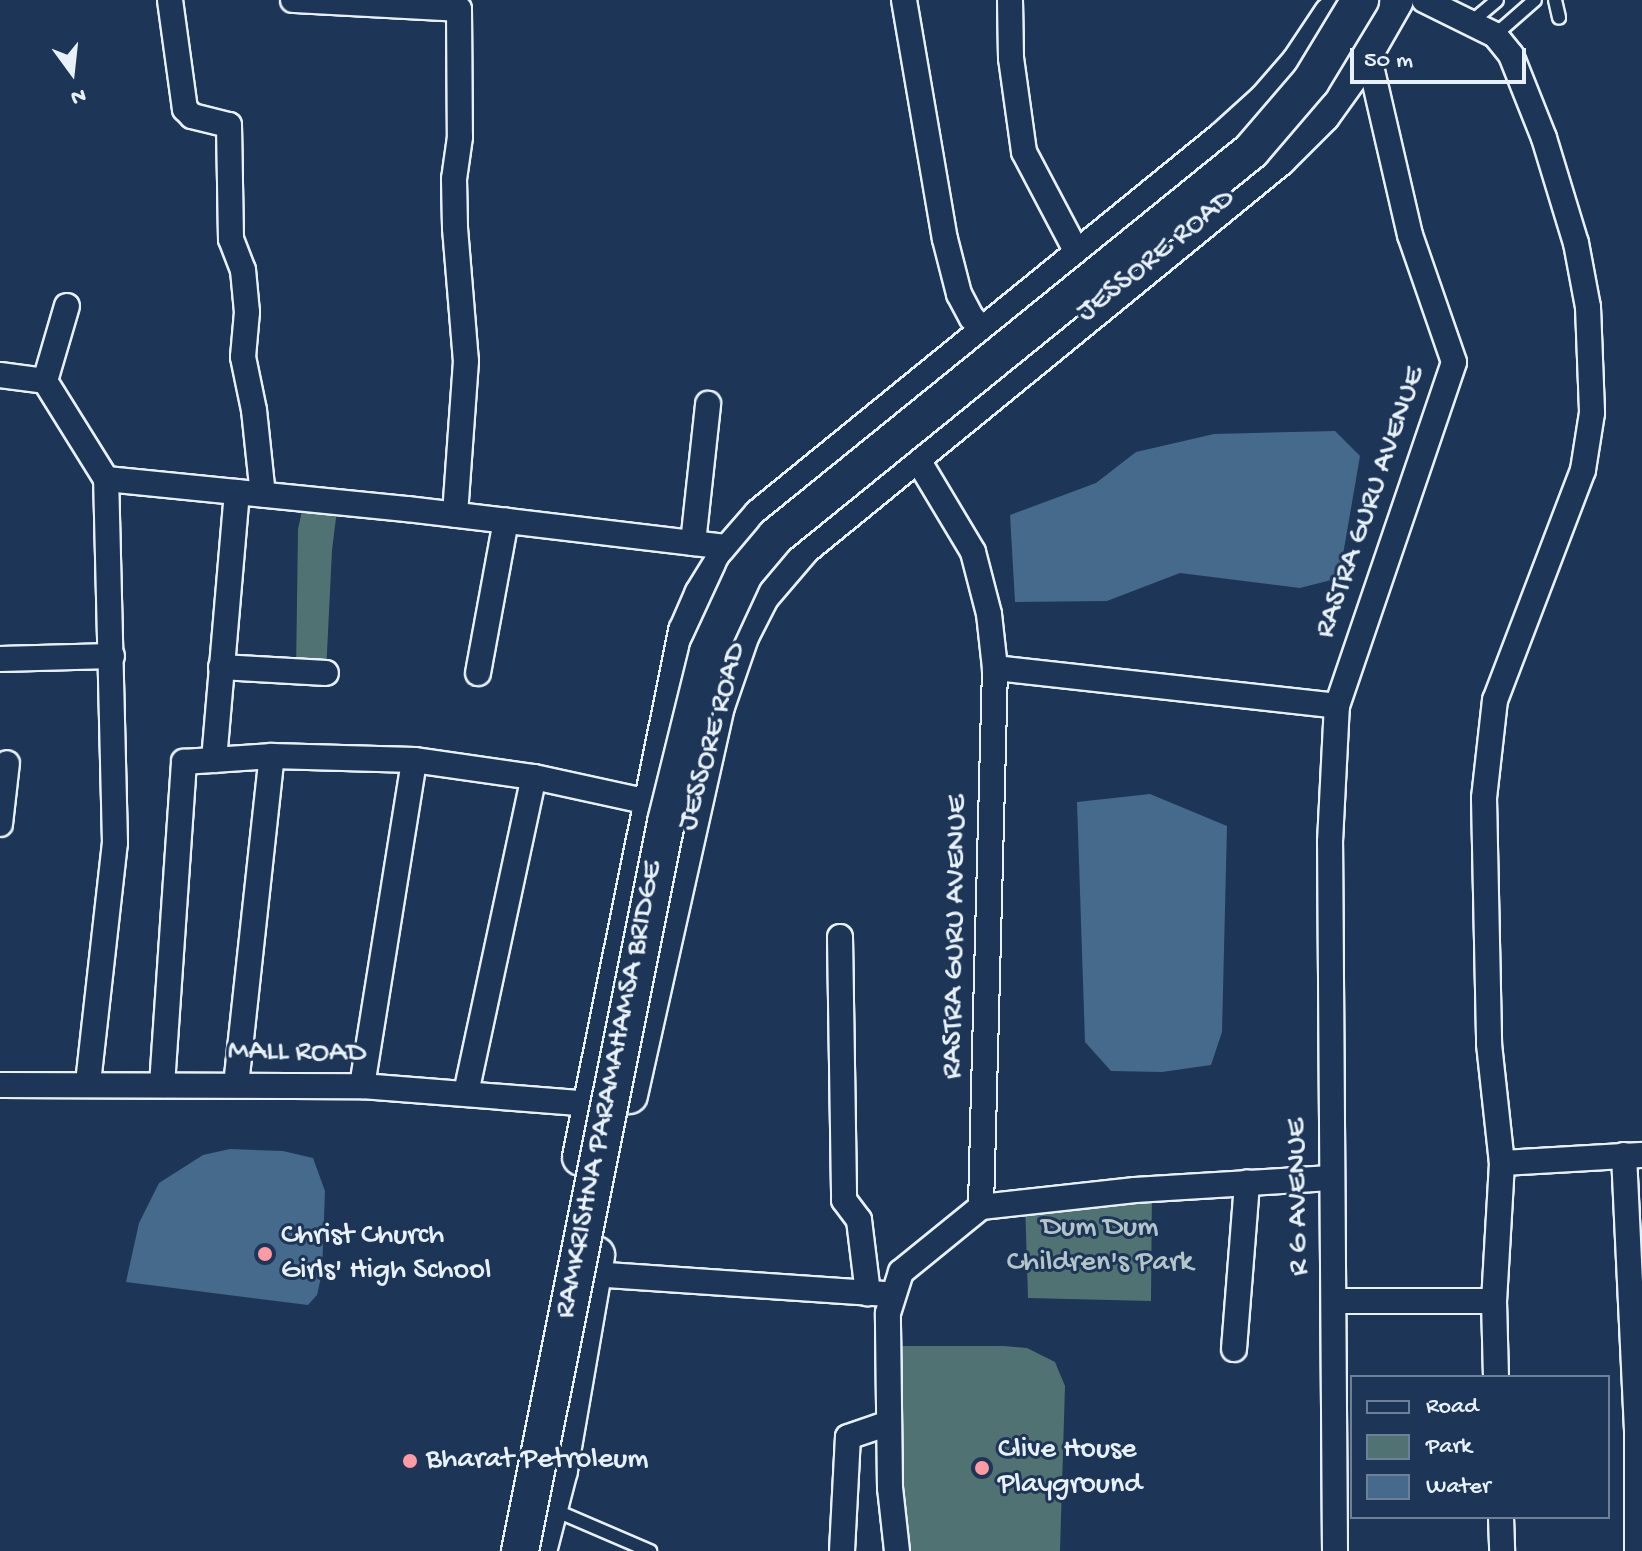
<!DOCTYPE html>
<html>
<head>
<meta charset="utf-8">
<style>
	body { margin:0 }
	#map { position:relative; width:1642px; height:1551px; overflow:hidden; background:#1d3557; font-family:"Gochi Hand",sans-serif }
	div>[style] { position:absolute }
	.green>* { inset:0; background:#517272 }
	.water>* { inset:0; background:#456a8c }
	.roads { filter:drop-shadow(2px 0 #e8f1f8) drop-shadow(-2px 0 #e8f1f8) drop-shadow(0 2px #e8f1f8) drop-shadow(0 -2px #e8f1f8) }
	.lane>* { height:12px; margin:-6px; padding:0 6px; transform-origin:6px; border-radius:6px; background:#1d3557 }
	.street>* { height:24px; margin:-12px; padding:0 12px; transform-origin:12px; border-radius:12px; background:#1d3557 }
	.primary>* { height:36px; margin:-18px; padding:0 18px; transform-origin:18px; border-radius:18px; background:#1d3557 }
	.bridges { filter:drop-shadow(2px 0 #e8f1f8) drop-shadow(-2px 0 #e8f1f8) drop-shadow(0 2px #e8f1f8) drop-shadow(0 -2px #e8f1f8) }
	.primary-bridge>* { height:36px; margin:-18px; padding:0 18px; transform-origin:18px; border-radius:18px; background:#1d3557 }
	.dots>* { width:22px; height:22px; translate:-50% -50%; box-sizing:border-box; border:4px solid #1d3557; border-radius:50% }
	span { translate:-50% -50%; white-space:nowrap; text-align:center; line-height:1.15; -webkit-text-stroke:6px #1d3557; paint-order:stroke }
	.street-label { font-size:30px; color:#e8f1f8 }
	.park-label { font-size:30px; color:#b3c5c9 }
	.poi-label { font-size:30px; color:#e8f1f8 }
	.left { translate:0 -50%; text-align:left }
	.legend { position:absolute; left:1350px; top:1375px; width:260px; height:144px; box-sizing:border-box; background:#1d3557; border:2px solid #6e8097; margin:0; padding:10px 14px; list-style:none; font-size:24px; color:#e8f1f8 }
	.legend li { display:flex; align-items:center; gap:16px; height:40px }
	.legend b { width:40px; border:2px solid #6e8097 }
	.north { position:absolute; left:32px; top:32px; width:80px; height:80px; -webkit-text-stroke:6px #1d3557; paint-order:stroke; rotate:165deg; font-size:22px; font-weight:700; line-height:32px; text-align:center; color:#e8f1f8 }
	.north::after { content:''; display:block; margin:auto; width:28px; height:36px; background:#e8f1f8; clip-path:polygon(50% 0,100% 100%,50% 72%,0 100%) }
	.scale { position:absolute; left:1350px; top:48px; width:176px; height:36px; box-sizing:border-box; border:4px solid #e8f1f8; border-top:0; padding-left:10px; font-size:24px; line-height:28px; white-space:nowrap; color:#e8f1f8; -webkit-text-stroke:6px #1d3557; paint-order:stroke }
</style>
</head>
<body>
<div id="map">
	<div class="green">
		<i style="clip-path:polygon(337px 510px,332px 550px,326px 673px,296px 673px,298px 529px,302px 511px)"></i>
		<i style="clip-path:polygon(1152px 1189px,1151px 1301px,1028px 1298px,1025px 1202px)"></i>
		<i style="clip-path:polygon(893px 1346px,1004px 1346px,1027px 1348px,1055px 1362px,1065px 1386px,1060px 1551px,908px 1551px)"></i>
	</div>
	<div class="water">
		<i style="clip-path:polygon(1335px 431px,1360px 456px,1339px 578px,1300px 588px,1180px 573px,1107px 601px,1015px 602px,1010px 515px,1096px 483px,1136px 452px,1214px 434px)"></i>
		<i style="clip-path:polygon(1150px 794px,1227px 826px,1222px 1032px,1211px 1065px,1162px 1072px,1111px 1071px,1085px 1042px,1077px 802px)"></i>
		<i style="clip-path:polygon(230px 1149px,283px 1151px,313px 1158px,325px 1191px,322px 1273px,317px 1295px,308px 1305px,126px 1282px,139px 1223px,159px 1183px,203px 1155px)"></i>
	</div>
	<div class="roads">
		<div class="lane">
			<i style="left:1555px;top:0;width:18px;rotate:77deg"></i>
			<i style="left:1470px;top:23px;width:35px;rotate:-40deg"></i>
			<i style="left:1495px;top:35px;width:53px;rotate:-41.2deg"></i>
			<i style="left:552px;top:1509px;width:107px;rotate:23.2deg"></i>
		</div>
		<div class="street">
			<i style="left:170px;top:0;width:110px;rotate:82.2deg"></i>
			<i style="left:185px;top:109px;width:10px;rotate:45deg"></i>
			<i style="left:192px;top:116px;width:38px;rotate:14deg"></i>
			<i style="left:229px;top:125px;width:114px;rotate:89deg"></i>
			<i style="left:231px;top:239px;width:33px;rotate:69deg"></i>
			<i style="left:243px;top:270px;width:42px;rotate:84.6deg"></i>
			<i style="left:247px;top:312px;width:45px;rotate:95.1deg"></i>
			<i style="left:243px;top:357px;width:54px;rotate:78.3deg"></i>
			<i style="left:254px;top:410px;width:85px;rotate:84deg"></i>
			<i style="left:293px;top:0;width:166px;rotate:3.1deg"></i>
			<i style="left:459px;top:9px;width:128px;rotate:89.6deg"></i>
			<i style="left:460px;top:137px;width:42px;rotate:98.1deg"></i>
			<i style="left:454px;top:179px;width:49px;rotate:88.8deg"></i>
			<i style="left:455px;top:228px;width:133px;rotate:85.3deg"></i>
			<i style="left:466px;top:361px;width:154px;rotate:94.1deg"></i>
			<i style="left:904px;top:0;width:242px;rotate:80.3deg"></i>
			<i style="left:945px;top:239px;width:57px;rotate:75.7deg"></i>
			<i style="left:959px;top:294px;width:27px;rotate:62deg"></i>
			<i style="left:972px;top:318px;width:22px;rotate:43deg"></i>
			<i style="left:1010px;top:0;width:58px;rotate:89deg"></i>
			<i style="left:1011px;top:58px;width:95px;rotate:82.1deg"></i>
			<i style="left:1024px;top:152px;width:120px;rotate:62.2deg"></i>
			<i style="left:1424px;top:0;width:79px;rotate:26.2deg"></i>
			<i style="left:1495px;top:35px;width:26px;rotate:51deg"></i>
			<i style="left:1511px;top:55px;width:89px;rotate:68.3deg"></i>
			<i style="left:1544px;top:138px;width:110px;rotate:73.1deg"></i>
			<i style="left:1576px;top:243px;width:65px;rotate:79.4deg"></i>
			<i style="left:1588px;top:307px;width:106px;rotate:87.8deg"></i>
			<i style="left:1592px;top:413px;width:58px;rotate:99deg"></i>
			<i style="left:1583px;top:470px;width:246px;rotate:110.9deg"></i>
			<i style="left:1495px;top:700px;width:99px;rotate:96.4deg"></i>
			<i style="left:1484px;top:798px;width:246px;rotate:88.8deg"></i>
			<i style="left:1489px;top:1044px;width:120px;rotate:83.8deg"></i>
			<i style="left:1502px;top:1163px;width:138px;rotate:93.3deg"></i>
			<i style="left:1494px;top:1301px;width:76px;rotate:88.5deg"></i>
			<i style="left:0;top:375px;width:45px;rotate:7.6deg"></i>
			<i style="left:45px;top:381px;width:115px;rotate:58.1deg"></i>
			<i style="left:106px;top:479px;width:302px;rotate:5.7deg"></i>
			<i style="left:407px;top:509px;width:329px;rotate:6.8deg"></i>
			<i style="left:734px;top:548px;width:9px;rotate:27deg"></i>
			<i style="left:45px;top:381px;width:78px;rotate:-73.7deg"></i>
			<i style="left:915px;top:455px;width:113px;rotate:59.1deg"></i>
			<i style="left:973px;top:552px;width:64px;rotate:75.5deg"></i>
			<i style="left:989px;top:614px;width:54px;rotate:83.7deg"></i>
			<i style="left:995px;top:668px;width:539px;rotate:91.49deg"></i>
			<i style="left:693px;top:543px;width:140px;rotate:-83.8deg"></i>
			<i style="left:0;top:659px;width:112px;rotate:-1.5deg"></i>
			<i style="left:221px;top:667px;width:105px;rotate:3.3deg"></i>
			<i style="left:995px;top:668px;width:344px;rotate:6.3deg"></i>
			<i style="left:478px;top:673px;width:155px;rotate:-79.6deg"></i>
			<i style="left:214px;top:760px;width:269px;rotate:-85.1deg"></i>
			<i style="left:0;top:824px;width:61px;rotate:-83.5deg"></i>
			<i style="left:840px;top:937px;width:263px;rotate:89.1deg"></i>
			<i style="left:844px;top:1200px;width:25px;rotate:53deg"></i>
			<i style="left:859px;top:1220px;width:74px;rotate:83deg"></i>
			<i style="left:88px;top:1083px;width:242px;rotate:-83.6deg"></i>
			<i style="left:115px;top:843px;width:364px;rotate:-91.4deg"></i>
			<i style="left:0;top:1085px;width:362px;rotate:0.2deg"></i>
			<i style="left:362px;top:1086px;width:230px;rotate:4.5deg"></i>
			<i style="left:162px;top:1085px;width:324px;rotate:-86.1deg"></i>
			<i style="left:184px;top:762px;width:88px;rotate:-3.9deg"></i>
			<i style="left:236px;top:1085px;width:331px;rotate:-83.8deg"></i>
			<i style="left:272px;top:756px;width:142px;rotate:1.6deg"></i>
			<i style="left:414px;top:760px;width:121px;rotate:8.1deg"></i>
			<i style="left:534px;top:777px;width:122px;rotate:12.3deg"></i>
			<i style="left:362px;top:1086px;width:330px;rotate:-80.9deg"></i>
			<i style="left:466px;top:1093px;width:323px;rotate:-77.9deg"></i>
			<i style="left:1624px;top:1155px;width:276px;rotate:87.3deg"></i>
			<i style="left:1637px;top:1431px;width:120px;rotate:90deg"></i>
			<i style="left:1502px;top:1163px;width:140px;rotate:-3.3deg"></i>
			<i style="left:593px;top:1274px;width:291px;rotate:3.9deg"></i>
			<i style="left:1334px;top:1301px;width:160px"></i>
			<i style="left:1234px;top:1349px;width:167px;rotate:-85.5deg"></i>
			<i style="left:1501px;top:1517px;width:34px;rotate:88deg"></i>
			<i style="left:842px;top:1551px;width:114px;rotate:-87deg"></i>
			<i style="left:848px;top:1437px;width:43px;rotate:-18.9deg"></i>
			<i style="left:897px;top:1551px;width:63px;rotate:-96.3deg"></i>
			<i style="left:890px;top:1488px;width:175px;rotate:-90.7deg"></i>
			<i style="left:888px;top:1313px;width:43px;rotate:-72.4deg"></i>
			<i style="left:901px;top:1272px;width:103px;rotate:-39.1deg"></i>
			<i style="left:981px;top:1207px;width:155px;rotate:-6.3deg"></i>
			<i style="left:1135px;top:1190px;width:196px;rotate:-3.5deg"></i>
			<i style="left:1335px;top:1551px;width:709px;rotate:-90.4deg"></i>
			<i style="left:1330px;top:842px;width:136px;rotate:-87.1deg"></i>
			<i style="left:1337px;top:706px;width:363px;rotate:-71.2deg"></i>
			<i style="left:1454px;top:362px;width:134px;rotate:-109.1deg"></i>
			<i style="left:1410px;top:235px;width:191px;rotate:-103deg"></i>
			<i style="left:1367px;top:49px;width:4px;rotate:-153deg"></i>
		</div>
		<div class="primary">
			<i style="left:629px;top:1095px;width:399px;rotate:-77.4deg"></i>
			<i style="left:716px;top:706px;width:76px;rotate:-70.9deg"></i>
			<i style="left:741px;top:634px;width:44px;rotate:-62.9deg"></i>
			<i style="left:761px;top:595px;width:65px;rotate:-49.4deg"></i>
			<i style="left:803px;top:546px;width:613px;rotate:-39.24deg"></i>
			<i style="left:1278px;top:158px;width:62px;rotate:-45deg"></i>
			<i style="left:1322px;top:114px;width:65px;rotate:-54.4deg"></i>
			<i style="left:1360px;top:61px;width:70px;rotate:-60.2deg"></i>
			<i style="left:581px;top:1157px;width:536px;rotate:-78.59deg"></i>
			<i style="left:687px;top:632px;width:40px;rotate:-66.6deg"></i>
			<i style="left:703px;top:595px;width:46px;rotate:-58.4deg"></i>
			<i style="left:727px;top:556px;width:53px;rotate:-48.8deg"></i>
			<i style="left:762px;top:516px;width:596px;rotate:-39.14deg"></i>
			<i style="left:1224px;top:140px;width:58px;rotate:-42.2deg"></i>
			<i style="left:1267px;top:101px;width:50px;rotate:-49deg"></i>
			<i style="left:1300px;top:63px;width:58px;rotate:-56.3deg"></i>
			<i style="left:538px;top:1551px;width:84px;rotate:-75.5deg"></i>
			<i style="left:559px;top:1470px;width:218px;rotate:-80.2deg"></i>
		</div>
	</div>
	<div class="bridges">
		<div class="primary-bridge">
			<i style="left:520px;top:1551px;width:743px;rotate:-78.67deg"></i>
			<i style="left:666px;top:822px;width:175px;rotate:-76.1deg"></i>
			<i style="left:708px;top:652px;width:86px;rotate:-65.2deg"></i>
			<i style="left:744px;top:574px;width:50px;rotate:-49.9deg"></i>
			<i style="left:776px;top:536px;width:611px;rotate:-39.03deg"></i>
			<i style="left:1251px;top:151px;width:92px;rotate:-49.4deg"></i>
			<i style="left:1311px;top:81px;width:95px;rotate:-58.8deg"></i>
		</div>
	</div>
	<div class="dots">
		<i style="left:265px;top:1254px;background:#ff9aa2"></i>
		<i style="left:410px;top:1461px;background:#ff9aa2"></i>
		<i style="left:982px;top:1468px;background:#ff9aa2"></i>
	</div>
	<div class="street-label">
		<span style="left:1157px;top:257px;rotate:-39deg">JESSORE ROAD</span>
		<span style="left:1372px;top:503px;rotate:-71deg">RASTRA GURU AVENUE</span>
		<span style="left:714px;top:737px;rotate:-75deg">JESSORE ROAD</span>
		<span style="left:957px;top:937px;rotate:-89deg">RASTRA GURU AVENUE</span>
		<span style="left:297px;top:1054px;rotate:1deg">MALL ROAD</span>
		<span style="left:611px;top:1090px;rotate:-79deg">RAMKRISHNA PARAMAHAMSA BRIDGE</span>
		<span style="left:1300px;top:1197px;rotate:-91deg">R G AVENUE</span>
	</div>
	<div class="park-label">
		<span style="left:1100px;top:1246px">Dum Dum<br>Children's Park</span>
	</div>
	<div class="poi-label">
		<span class="left" style="left:281px;top:1254px">Christ Church<br>Girls' High School</span>
		<span class="left" style="left:998px;top:1468px">Clive House<br>Playground</span>
		<span class="left" style="left:426px;top:1461px">Bharat Petroleum</span>
	</div>
	<ul class="legend">
	<li><b style="height:10px;background:#1d3557"></b>Road</li>
	<li><b style="height:22px;background:#517272"></b>Park</li>
	<li><b style="height:22px;background:#456a8c"></b>Water</li>
	</ul>
	<div class="north">N</div>
	<div class="scale">50 m</div>
</div>
</body>
</html>
